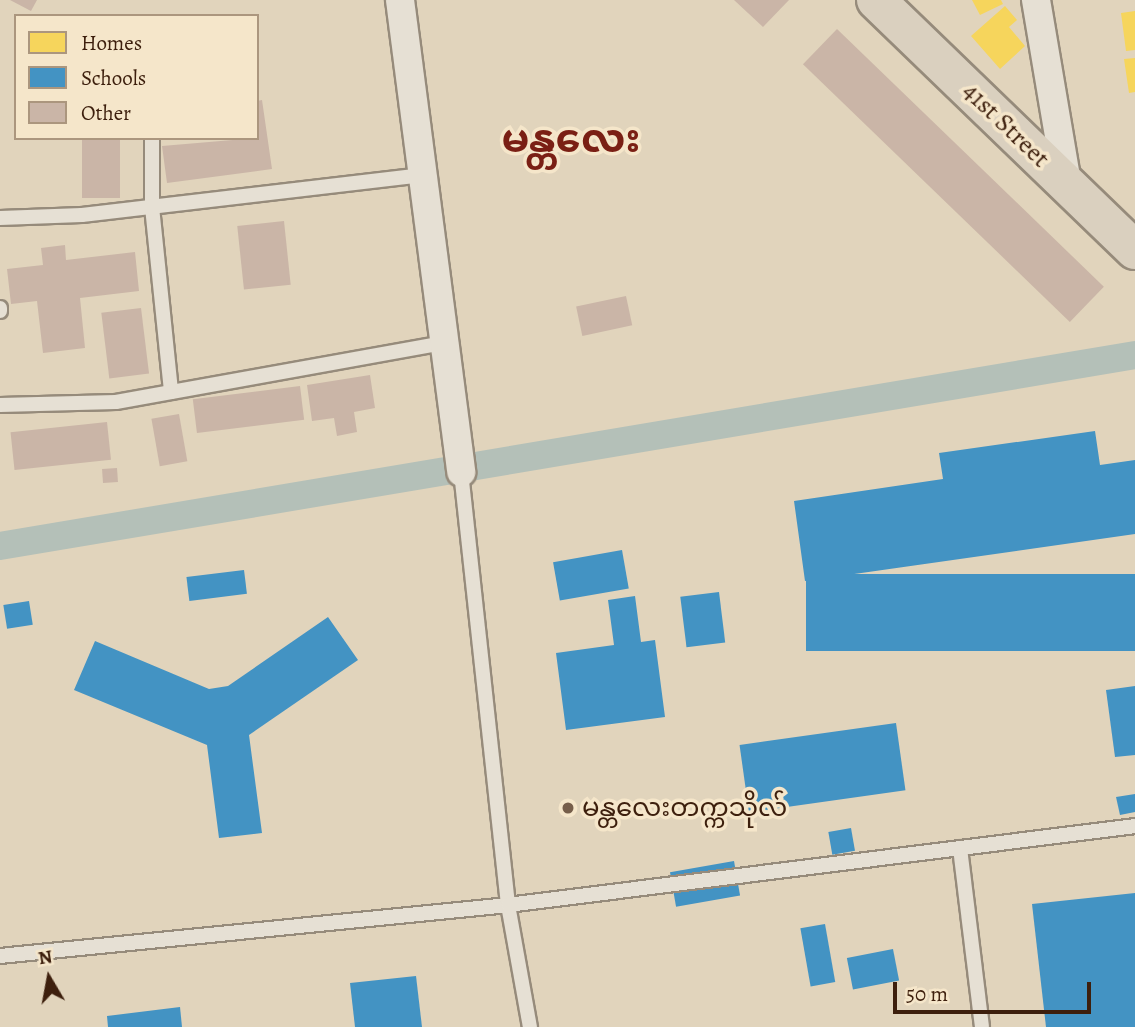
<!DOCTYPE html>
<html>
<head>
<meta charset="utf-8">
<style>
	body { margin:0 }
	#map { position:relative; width:1135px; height:1027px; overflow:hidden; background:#e1d4bc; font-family:Alegreya,"Noto Sans Myanmar",serif }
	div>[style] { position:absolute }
	.homes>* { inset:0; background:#f6d55c }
	.schools>* { inset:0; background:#4393c3; transform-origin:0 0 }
	.canal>* { height:28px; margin:-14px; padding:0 14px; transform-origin:14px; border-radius:14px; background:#b4c0b8 }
	.building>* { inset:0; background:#cab5a7; transform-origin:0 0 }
	.roads { filter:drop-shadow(2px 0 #968b7b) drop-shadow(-2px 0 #968b7b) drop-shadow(0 2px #968b7b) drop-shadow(0 -2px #968b7b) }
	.lane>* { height:14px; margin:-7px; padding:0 7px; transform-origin:7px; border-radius:7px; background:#e6e0d4 }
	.street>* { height:28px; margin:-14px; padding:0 14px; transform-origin:14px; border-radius:14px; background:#e6e0d4 }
	.primary>* { height:38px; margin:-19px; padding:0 19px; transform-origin:19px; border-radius:19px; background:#dad0bf }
	.dots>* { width:19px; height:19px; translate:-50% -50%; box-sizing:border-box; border:4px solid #f5e6ca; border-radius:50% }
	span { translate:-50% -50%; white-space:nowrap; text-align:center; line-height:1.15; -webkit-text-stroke:7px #f5e6ca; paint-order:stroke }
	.street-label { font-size:26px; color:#3d1f0d }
	.poi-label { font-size:26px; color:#3d1f0d }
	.left { translate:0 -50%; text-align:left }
	.town-label { font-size:40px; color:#7a1f14; font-weight:700 }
	.legend { position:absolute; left:14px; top:14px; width:245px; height:126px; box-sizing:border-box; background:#f5e6ca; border:2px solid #ab967e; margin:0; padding:9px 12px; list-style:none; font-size:21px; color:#3d1f0d }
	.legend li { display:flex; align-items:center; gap:14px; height:35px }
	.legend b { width:35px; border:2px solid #ab967e }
	.north { position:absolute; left:14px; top:943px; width:70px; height:70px; -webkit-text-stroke:5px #f5e6ca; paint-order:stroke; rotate:350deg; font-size:19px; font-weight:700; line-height:28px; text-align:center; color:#3d1f0d }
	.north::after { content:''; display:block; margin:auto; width:24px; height:32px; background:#3d1f0d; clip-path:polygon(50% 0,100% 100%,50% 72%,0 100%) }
	.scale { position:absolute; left:893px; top:982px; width:198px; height:32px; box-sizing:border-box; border:4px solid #3d1f0d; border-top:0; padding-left:9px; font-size:21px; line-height:24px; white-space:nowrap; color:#3d1f0d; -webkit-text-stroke:5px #f5e6ca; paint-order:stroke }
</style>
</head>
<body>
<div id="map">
	<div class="homes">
		<i style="clip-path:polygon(972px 0,1001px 0,1003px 4px,980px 15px)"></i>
		<i style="clip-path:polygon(1005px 6px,1017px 20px,1009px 27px,1025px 46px,1000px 69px,971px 36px)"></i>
		<i style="clip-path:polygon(1135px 11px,1135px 50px,1126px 51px,1121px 13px)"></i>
		<i style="clip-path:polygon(1135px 58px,1135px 92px,1129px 93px,1124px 59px)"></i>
	</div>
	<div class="schools">
		<i style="clip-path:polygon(1095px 431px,1100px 465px,1135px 460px,1135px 534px,805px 581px,794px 501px,943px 479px,939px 453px)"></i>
		<i style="left:622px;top:550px;width:39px;height:70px;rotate:80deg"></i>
		<i style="left:244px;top:570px;width:24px;height:58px;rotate:83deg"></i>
		<i style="left:1135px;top:574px;width:77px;height:329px;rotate:90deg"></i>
		<i style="left:719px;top:592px;width:51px;height:39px;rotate:83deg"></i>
		<i style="clip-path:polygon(635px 596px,641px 642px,655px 640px,665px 717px,566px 730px,556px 653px,614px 645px,608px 600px)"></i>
		<i style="left:29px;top:601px;width:24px;height:26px;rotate:81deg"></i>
		<i style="clip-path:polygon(328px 617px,358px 660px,249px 735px,262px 833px,219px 838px,207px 745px,74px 690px,95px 641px,209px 689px,228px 686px)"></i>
		<i style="clip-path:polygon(1135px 686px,1135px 755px,1115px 757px,1106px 690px)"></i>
		<i style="left:896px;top:723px;width:68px;height:158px;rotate:82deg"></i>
		<i style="clip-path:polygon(1135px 794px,1135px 812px,1120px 815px,1116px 797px)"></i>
		<i style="left:851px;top:828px;width:23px;height:23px;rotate:80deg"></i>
		<i style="left:734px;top:861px;width:35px;height:65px;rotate:80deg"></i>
		<i style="clip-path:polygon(1135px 893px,1135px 1027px,1046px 1027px,1032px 904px)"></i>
		<i style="left:825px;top:924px;width:59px;height:25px;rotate:80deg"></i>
		<i style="left:893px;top:949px;width:32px;height:47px;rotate:79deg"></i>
		<i style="clip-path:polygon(416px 976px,422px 1027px,355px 1027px,350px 983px)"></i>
		<i style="clip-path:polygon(180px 1007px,182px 1027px,108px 1027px,107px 1016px)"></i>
	</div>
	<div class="canal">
		<i style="left:0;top:546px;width:1151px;rotate:-9.55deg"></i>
	</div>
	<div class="building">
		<i style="clip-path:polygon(10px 0,37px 0,31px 11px)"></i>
		<i style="clip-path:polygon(734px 0,789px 0,763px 27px)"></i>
		<i style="left:837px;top:29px;width:371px;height:49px;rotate:44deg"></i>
		<i style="clip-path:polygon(262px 100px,272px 169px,167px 183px,162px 146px,257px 138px,257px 101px)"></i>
		<i style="left:82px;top:138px;width:38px;height:60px"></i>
		<i style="left:284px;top:221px;width:64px;height:47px;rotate:84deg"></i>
		<i style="clip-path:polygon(65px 245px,66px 260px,135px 252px,139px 291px,80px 298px,85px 348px,43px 353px,37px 301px,11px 304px,7px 269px,43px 265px,41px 248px)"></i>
		<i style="left:626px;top:296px;width:30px;height:51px;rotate:78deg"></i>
		<i style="left:141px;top:308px;width:66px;height:40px;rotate:83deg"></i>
		<i style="clip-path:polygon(370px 375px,375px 408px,354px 412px,357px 432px,337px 436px,334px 418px,312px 421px,307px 385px)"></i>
		<i style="left:300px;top:386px;width:34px;height:108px;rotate:83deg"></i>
		<i style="left:179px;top:414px;width:48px;height:28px;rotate:80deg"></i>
		<i style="left:107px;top:422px;width:38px;height:97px;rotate:84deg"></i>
		<i style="left:117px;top:468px;width:14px;height:15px;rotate:86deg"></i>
	</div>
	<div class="roads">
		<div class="lane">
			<i style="left:152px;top:138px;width:69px;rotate:90deg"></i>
			<i style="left:152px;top:207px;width:186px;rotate:84.1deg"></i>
			<i style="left:0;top:218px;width:82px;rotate:-2.1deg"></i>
			<i style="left:82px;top:215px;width:341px;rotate:-6.7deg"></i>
			<i style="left:0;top:311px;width:3px;rotate:-90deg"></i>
			<i style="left:0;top:405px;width:116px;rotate:-1.5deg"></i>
			<i style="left:116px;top:402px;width:332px;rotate:-10.2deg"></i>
			<i style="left:461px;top:472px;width:436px;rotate:83.8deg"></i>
			<i style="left:508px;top:905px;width:124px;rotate:79.8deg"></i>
			<i style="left:960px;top:848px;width:180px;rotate:83deg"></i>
			<i style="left:0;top:956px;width:511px;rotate:-5.73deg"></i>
			<i style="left:508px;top:905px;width:632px;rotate:-7.18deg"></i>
		</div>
		<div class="street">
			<i style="left:400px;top:0;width:476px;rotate:82.6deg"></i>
			<i style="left:1036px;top:0;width:186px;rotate:80.4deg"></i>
		</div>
		<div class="primary">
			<i style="left:876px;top:0;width:360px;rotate:44deg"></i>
		</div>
	</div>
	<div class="dots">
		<i style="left:568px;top:808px;background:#765e4a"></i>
	</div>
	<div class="street-label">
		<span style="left:1006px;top:125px;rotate:44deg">41st Street</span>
	</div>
	<div class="poi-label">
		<span class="left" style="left:582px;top:808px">မန္တလေးတက္ကသိုလ်</span>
	</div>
	<div class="town-label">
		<span style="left:571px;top:139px">မန္တလေး</span>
	</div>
	<ul class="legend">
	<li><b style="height:19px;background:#f6d55c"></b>Homes</li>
	<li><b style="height:19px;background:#4393c3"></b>Schools</li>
	<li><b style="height:19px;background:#cab5a7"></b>Other</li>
	</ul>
	<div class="north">N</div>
	<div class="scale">50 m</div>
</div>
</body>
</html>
